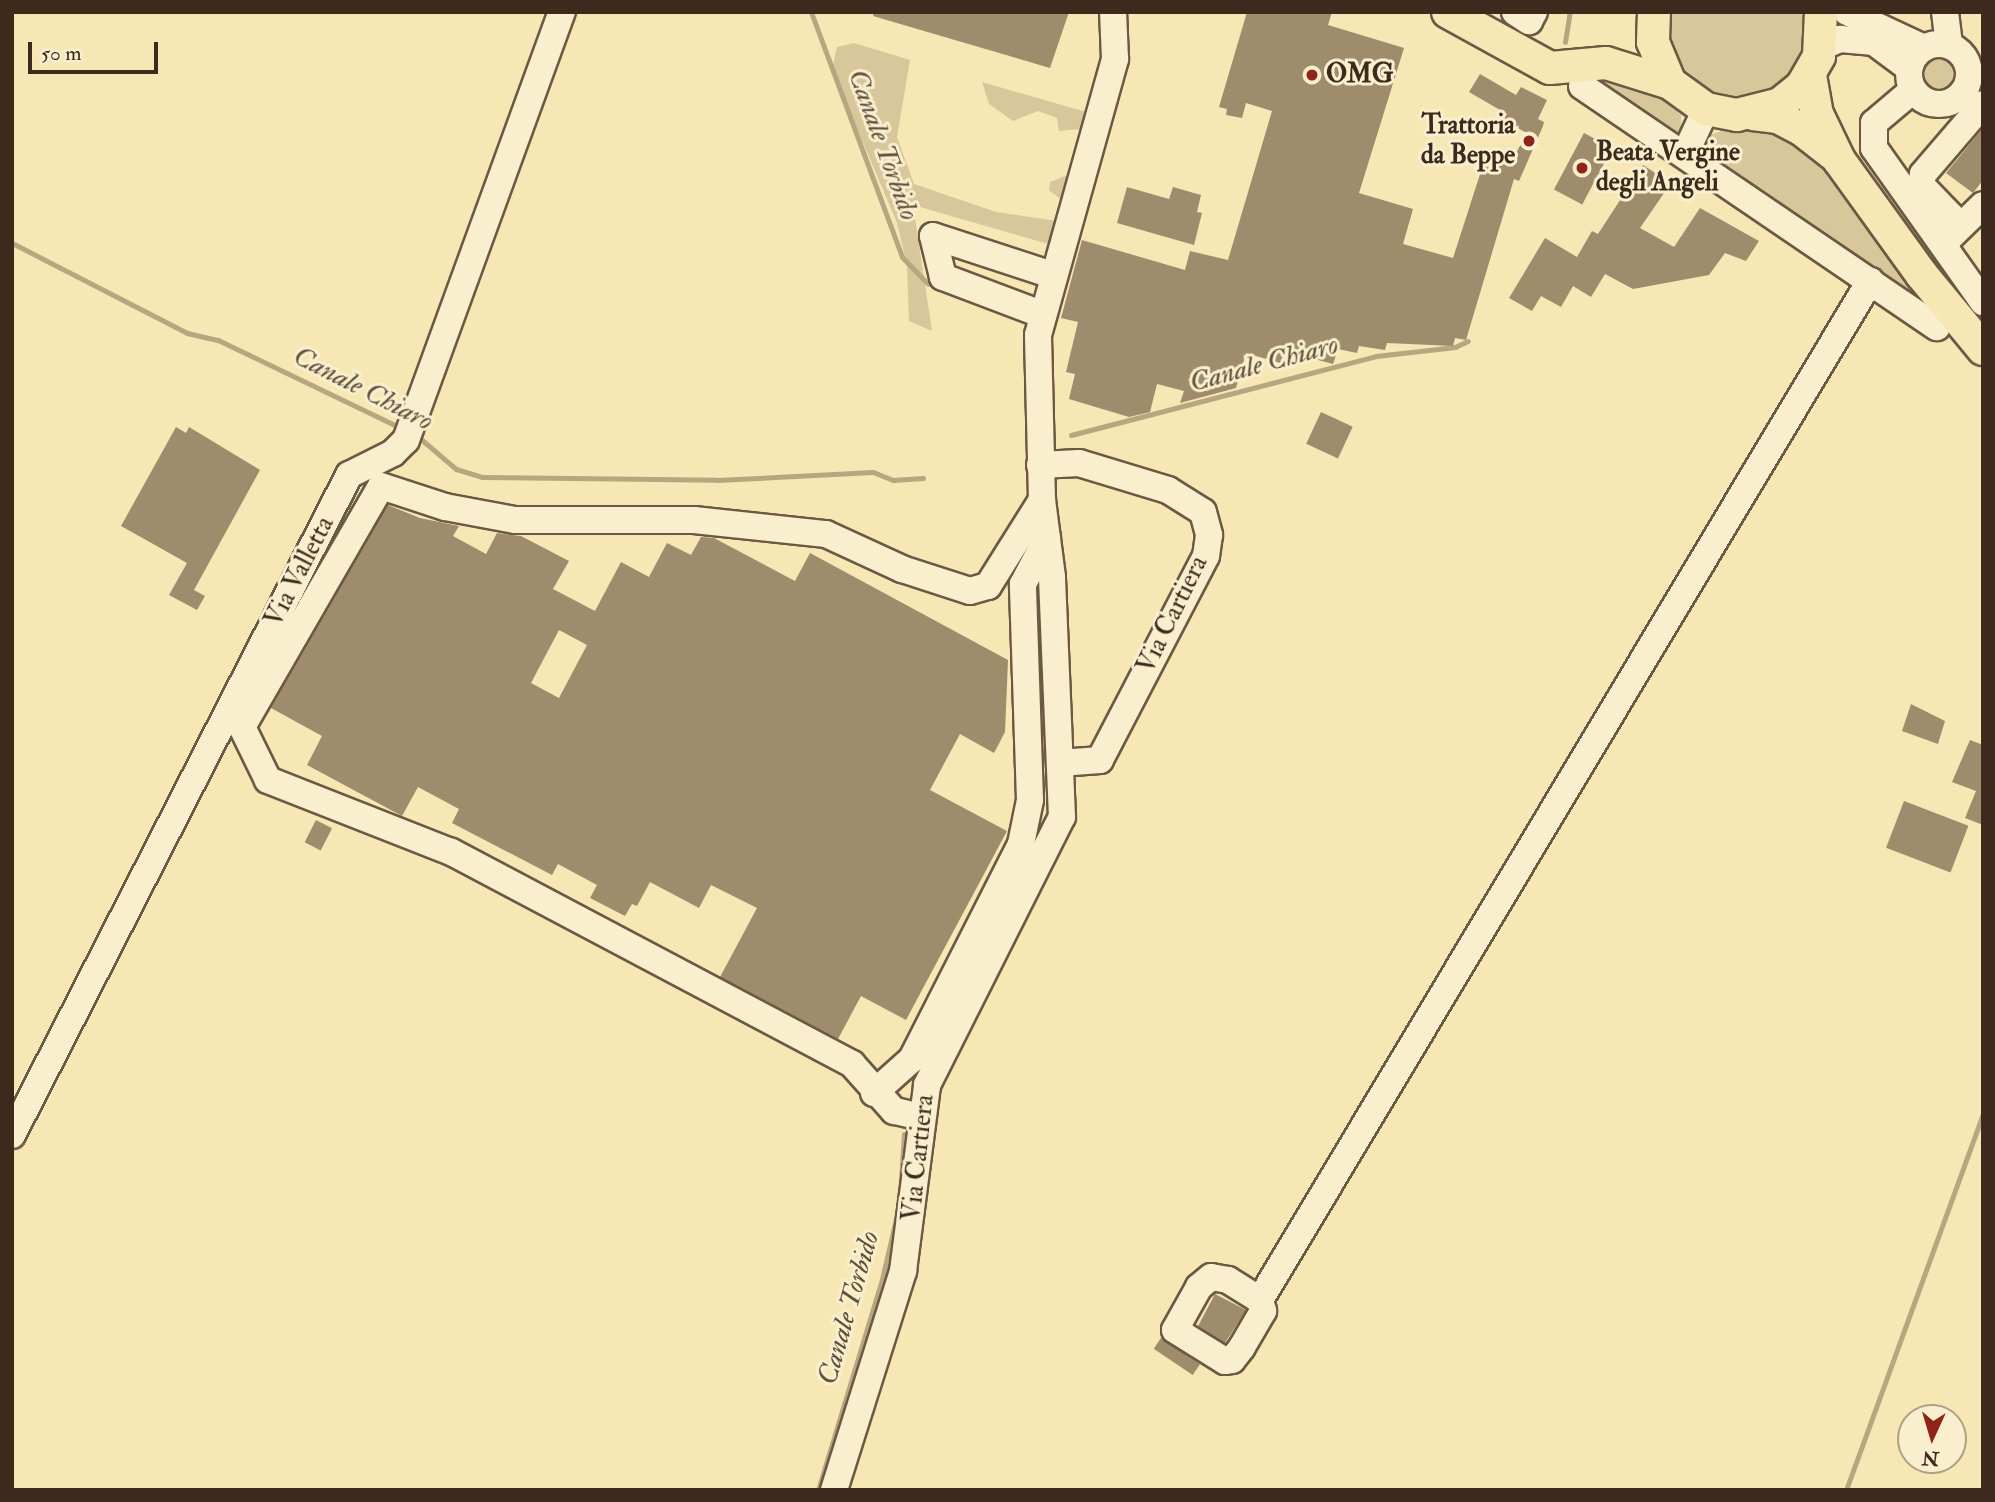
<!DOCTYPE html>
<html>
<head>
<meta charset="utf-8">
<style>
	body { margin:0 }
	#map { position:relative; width:1995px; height:1502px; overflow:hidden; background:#f6e7b4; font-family:"IM FELL Double Pica",serif }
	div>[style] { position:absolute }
	.green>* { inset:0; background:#d7c79a }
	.round { border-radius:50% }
	.stream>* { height:5px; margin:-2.5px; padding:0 2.5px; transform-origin:2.5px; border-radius:2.5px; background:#b7a781 }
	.building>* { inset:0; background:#9e8c6c; transform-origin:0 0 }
	.roads { filter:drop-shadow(2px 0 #6c5943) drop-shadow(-2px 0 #6c5943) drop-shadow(0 2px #6c5943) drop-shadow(0 -2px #6c5943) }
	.minor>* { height:26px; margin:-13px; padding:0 13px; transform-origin:13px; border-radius:13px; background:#f9efce }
	.minor>.ring { margin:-13px; padding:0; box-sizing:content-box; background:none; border:26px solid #f9efce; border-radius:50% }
	.major>* { height:32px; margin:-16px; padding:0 16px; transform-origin:16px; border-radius:16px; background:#f6e7b4 }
	.dots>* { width:19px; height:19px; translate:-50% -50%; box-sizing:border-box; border:4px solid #f9efce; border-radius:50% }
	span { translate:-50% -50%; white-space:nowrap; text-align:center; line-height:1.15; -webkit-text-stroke:6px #f9efce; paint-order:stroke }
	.poi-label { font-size:26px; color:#3e2a1d; font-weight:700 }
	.left { translate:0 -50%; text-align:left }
	.right { translate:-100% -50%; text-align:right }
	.street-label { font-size:26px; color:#3e2a1d }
	.water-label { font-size:28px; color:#62503b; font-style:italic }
	.frame { position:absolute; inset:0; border:14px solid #3e2a1d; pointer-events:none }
	.north { position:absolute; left:1897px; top:1404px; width:70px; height:70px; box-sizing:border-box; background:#f9efce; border:2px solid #aea087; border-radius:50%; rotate:184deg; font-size:19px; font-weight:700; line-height:28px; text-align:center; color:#3e2a1d }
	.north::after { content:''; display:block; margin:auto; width:24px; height:32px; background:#8f2418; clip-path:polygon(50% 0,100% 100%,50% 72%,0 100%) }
	.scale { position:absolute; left:28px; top:42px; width:130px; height:32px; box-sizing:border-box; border:4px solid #3e2a1d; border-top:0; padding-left:9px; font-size:21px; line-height:24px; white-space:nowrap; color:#3e2a1d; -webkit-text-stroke:5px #f9efce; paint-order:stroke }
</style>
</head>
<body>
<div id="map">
	<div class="green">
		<i style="clip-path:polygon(1666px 12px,1804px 12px,1803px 55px,1794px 72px,1764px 96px,1727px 101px,1691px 86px,1668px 54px)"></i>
		<i style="clip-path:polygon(854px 43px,910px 60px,897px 137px,914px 184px,996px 212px,1058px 221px,1052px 245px,913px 205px,932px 331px,909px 321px,907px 265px,897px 223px,832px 69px,837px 47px)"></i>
		<i class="round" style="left:1924px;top:59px;width:30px;height:30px"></i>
		<i style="clip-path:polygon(1622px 78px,1645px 83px,1681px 115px,1681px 133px,1675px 138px,1588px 82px)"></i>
		<i style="clip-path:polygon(982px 82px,1086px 112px,1081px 129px,1059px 131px,1057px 118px,1038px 111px,1013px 121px,989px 104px)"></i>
		<i style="clip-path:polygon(1762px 127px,1814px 151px,1921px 305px,1701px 155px,1703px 137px,1725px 130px)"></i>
		<i style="clip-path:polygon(1070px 174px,1063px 201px,1049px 190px,1050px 182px)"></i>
	</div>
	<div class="stream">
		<i style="left:811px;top:12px;width:261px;rotate:69.6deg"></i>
		<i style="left:902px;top:257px;width:37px;rotate:46deg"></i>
		<i style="left:1565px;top:42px;width:30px;rotate:-81deg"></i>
		<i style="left:12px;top:243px;width:197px;rotate:27.2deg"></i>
		<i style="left:187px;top:333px;width:32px;rotate:13deg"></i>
		<i style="left:218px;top:340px;width:203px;rotate:25.7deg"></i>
		<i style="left:416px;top:435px;width:52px;rotate:40.4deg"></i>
		<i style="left:456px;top:469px;width:27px;rotate:17deg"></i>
		<i style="left:482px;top:477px;width:235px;rotate:0.7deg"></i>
		<i style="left:717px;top:480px;width:156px;rotate:-2.9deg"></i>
		<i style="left:873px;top:472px;width:22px;rotate:22deg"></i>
		<i style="left:893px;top:480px;width:30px;rotate:-4deg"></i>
		<i style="left:1071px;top:435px;width:315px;rotate:-14.5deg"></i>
		<i style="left:1376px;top:356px;width:80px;rotate:-6.5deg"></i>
		<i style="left:1455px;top:347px;width:14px;rotate:-25deg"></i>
		<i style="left:900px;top:1197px;width:63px;rotate:-86.4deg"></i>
		<i style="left:818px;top:1490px;width:220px;rotate:-73.1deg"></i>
		<i style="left:882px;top:1279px;width:71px;rotate:-76.9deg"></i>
		<i style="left:1846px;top:1490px;width:401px;rotate:-70deg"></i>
	</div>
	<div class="building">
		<i style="clip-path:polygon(874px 12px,1069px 12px,1050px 68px,873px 16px)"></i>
		<i style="clip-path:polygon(1247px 12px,1332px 12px,1328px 25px,1404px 48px,1359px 193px,1413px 209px,1403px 244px,1453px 258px,1483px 165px,1494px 170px,1503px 150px,1515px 155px,1527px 133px,1503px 120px,1507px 114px,1469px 92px,1480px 74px,1516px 95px,1521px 87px,1547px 100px,1538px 119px,1544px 122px,1543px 126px,1519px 181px,1514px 179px,1466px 340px,1455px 338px,1453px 346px,1387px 343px,1385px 350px,1359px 346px,1357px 353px,1338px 349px,1333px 364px,1285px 351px,1280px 363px,1246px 353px,1236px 388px,1180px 403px,1184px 391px,1157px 384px,1150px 412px,1129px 417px,1069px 399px,1075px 374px,1066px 372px,1078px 322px,1061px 318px,1082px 240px,1185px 270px,1190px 251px,1228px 260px,1272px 111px,1246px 103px,1242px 118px,1226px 115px,1227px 109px,1219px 107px)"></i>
		<i style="clip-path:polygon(1983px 128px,1983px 180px,1973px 193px,1946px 173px)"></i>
		<i style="left:1584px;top:133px;width:32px;height:64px;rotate:28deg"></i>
		<i style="clip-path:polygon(1643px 165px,1671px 183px,1640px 228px,1674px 247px,1700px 208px,1759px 241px,1746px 261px,1725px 253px,1709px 275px,1633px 289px,1605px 274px,1591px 297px,1573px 286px,1561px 307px,1541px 296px,1532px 311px,1509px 298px,1545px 238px,1577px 257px,1592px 231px,1598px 234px)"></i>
		<i style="clip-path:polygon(1127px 187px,1169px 199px,1173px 187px,1201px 195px,1197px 212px,1202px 213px,1194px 245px,1117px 223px)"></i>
		<i style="left:1321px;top:412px;width:35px;height:35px;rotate:25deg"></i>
		<i style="clip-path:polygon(176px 427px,186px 433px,189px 427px,260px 470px,194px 590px,205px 596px,197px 610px,169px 595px,187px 563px,121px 526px)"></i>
		<i style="clip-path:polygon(evenodd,388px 505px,420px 518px,459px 526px,453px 536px,486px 554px,497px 533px,521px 536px,569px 561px,553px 589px,595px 611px,621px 562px,649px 577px,667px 543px,691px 555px,701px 537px,714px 538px,795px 581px,810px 553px,1008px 660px,1005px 732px,994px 753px,960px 734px,930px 790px,1007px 831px,906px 1020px,861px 996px,838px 1039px,720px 977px,757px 908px,711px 885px,699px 908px,650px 882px,637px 906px,632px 904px,625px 916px,590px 898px,597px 885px,558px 864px,552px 875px,452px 823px,459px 809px,418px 787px,402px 816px,307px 765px,322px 736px,271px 708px,388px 505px,559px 630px,587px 645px,559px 698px,531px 683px,559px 630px)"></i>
		<i style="clip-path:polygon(1911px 704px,1945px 721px,1938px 744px,1902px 731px)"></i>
		<i style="clip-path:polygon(1970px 740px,1983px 745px,1983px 825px,1965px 818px,1976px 791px,1952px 782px)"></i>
		<i style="left:1904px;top:801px;width:69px;height:50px;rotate:21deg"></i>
		<i style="left:316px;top:820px;width:18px;height:25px;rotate:27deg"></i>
		<i style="clip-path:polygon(1215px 1294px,1246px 1310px,1225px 1343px,1198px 1326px)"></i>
		<i style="left:1161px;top:1338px;width:47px;height:13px;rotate:34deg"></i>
	</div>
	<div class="roads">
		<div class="minor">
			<i style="left:1515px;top:12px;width:17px;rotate:33deg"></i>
			<i style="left:1529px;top:21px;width:10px;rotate:-61deg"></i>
			<i style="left:1847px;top:12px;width:85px;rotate:25.1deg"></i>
			<i style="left:1945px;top:12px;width:34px;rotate:83deg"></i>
			<i class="ring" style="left:1909px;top:44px;width:34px;height:34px"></i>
			<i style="left:1821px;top:47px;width:21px;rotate:-23deg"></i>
			<i style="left:1840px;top:39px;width:34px;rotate:5deg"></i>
			<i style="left:1874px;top:42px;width:44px;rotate:36.6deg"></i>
			<i style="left:1582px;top:86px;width:429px;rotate:34.2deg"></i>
			<i style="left:1913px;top:90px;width:51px;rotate:139.8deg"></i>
			<i style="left:1874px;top:123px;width:25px;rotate:90deg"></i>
			<i style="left:1874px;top:148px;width:189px;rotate:54.7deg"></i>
			<i style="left:1685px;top:154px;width:50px;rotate:-65deg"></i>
			<i style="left:1948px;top:240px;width:24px;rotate:-83deg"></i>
			<i style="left:1951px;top:216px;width:43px;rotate:-134.1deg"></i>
			<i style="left:1921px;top:185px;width:11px;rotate:-80deg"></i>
			<i style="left:1923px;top:174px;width:92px;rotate:-49.4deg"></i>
			<i style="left:1944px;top:243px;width:54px;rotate:-44.3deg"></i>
			<i style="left:1041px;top:314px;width:105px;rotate:-159.3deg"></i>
			<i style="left:943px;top:277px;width:42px;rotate:-103.7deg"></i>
			<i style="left:933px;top:236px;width:125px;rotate:18.1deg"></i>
			<i style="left:1040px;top:465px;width:39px;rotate:-3deg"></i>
			<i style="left:1079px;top:463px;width:93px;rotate:16.9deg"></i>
			<i style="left:1168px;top:490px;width:41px;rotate:32.2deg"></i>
			<i style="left:1203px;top:512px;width:24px;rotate:75deg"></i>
			<i style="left:1209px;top:535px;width:21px;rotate:98deg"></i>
			<i style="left:1206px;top:556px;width:230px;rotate:117.5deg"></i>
			<i style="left:1100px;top:760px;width:40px;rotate:175.7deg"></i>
			<i style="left:874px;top:1093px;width:51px;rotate:-41.8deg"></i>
			<i style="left:912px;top:1059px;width:241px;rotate:-63.1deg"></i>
			<i style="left:1021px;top:844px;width:45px;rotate:-78.4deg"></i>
			<i style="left:1030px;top:800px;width:216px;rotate:-91.9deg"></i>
			<i style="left:1023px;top:584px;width:52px;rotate:-62.4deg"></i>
			<i style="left:921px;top:1117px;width:28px;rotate:-167deg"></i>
			<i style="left:894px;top:1111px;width:63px;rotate:-131.8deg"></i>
			<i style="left:852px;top:1064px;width:454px;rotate:-152.1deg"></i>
			<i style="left:451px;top:852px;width:197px;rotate:-158.5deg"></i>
			<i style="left:268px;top:780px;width:59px;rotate:-116.1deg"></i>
			<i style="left:242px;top:727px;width:278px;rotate:-60deg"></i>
			<i style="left:381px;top:486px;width:67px;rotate:18.2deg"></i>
			<i style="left:445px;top:507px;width:71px;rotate:10.5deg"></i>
			<i style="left:515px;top:520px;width:179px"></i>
			<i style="left:694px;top:520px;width:133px;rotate:6.1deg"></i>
			<i style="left:826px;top:534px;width:84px;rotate:24.7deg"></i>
			<i style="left:902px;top:569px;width:71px;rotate:17.9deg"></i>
			<i style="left:970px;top:591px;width:19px;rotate:-16deg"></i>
			<i style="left:988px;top:586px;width:102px;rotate:-57.9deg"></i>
			<i style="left:12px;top:1135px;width:741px;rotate:-62.95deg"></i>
			<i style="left:349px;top:475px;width:49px;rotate:-26.6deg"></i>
			<i style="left:393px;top:453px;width:18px;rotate:-45deg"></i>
			<i style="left:406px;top:440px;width:456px;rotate:-70deg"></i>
			<i style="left:1260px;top:1300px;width:38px;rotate:-148deg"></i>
			<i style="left:1228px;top:1280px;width:17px;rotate:-170deg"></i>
			<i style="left:1211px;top:1277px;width:16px;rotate:140deg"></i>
			<i style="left:1199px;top:1287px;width:49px;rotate:119.2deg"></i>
			<i style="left:1175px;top:1330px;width:59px;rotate:31.8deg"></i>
			<i style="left:1225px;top:1361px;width:7px;rotate:-8deg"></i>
			<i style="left:1232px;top:1360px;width:16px;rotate:-52deg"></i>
			<i style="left:1242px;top:1347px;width:42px;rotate:-59.7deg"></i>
			<i style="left:1263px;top:1311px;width:11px;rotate:-105deg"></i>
			<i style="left:1260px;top:1300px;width:1188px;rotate:-59.09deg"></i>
			<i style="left:834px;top:1490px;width:230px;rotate:-72.5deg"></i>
			<i style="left:903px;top:1271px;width:188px;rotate:-82.6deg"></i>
			<i style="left:927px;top:1085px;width:300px;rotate:-63.3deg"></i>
			<i style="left:1062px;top:817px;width:240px;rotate:-92.4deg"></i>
			<i style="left:1052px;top:577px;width:78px;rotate:-97.4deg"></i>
			<i style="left:1042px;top:500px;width:165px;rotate:-91.4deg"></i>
			<i style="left:1038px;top:335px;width:287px;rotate:-74.4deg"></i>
			<i style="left:1115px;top:59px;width:47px;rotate:-92.4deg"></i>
		</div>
		<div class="major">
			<i style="left:1448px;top:12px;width:116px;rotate:28.8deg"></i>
			<i style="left:1550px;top:68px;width:56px;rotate:-5.1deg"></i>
			<i style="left:1606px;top:63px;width:67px;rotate:17.4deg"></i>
			<i style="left:1654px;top:12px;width:30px;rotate:92deg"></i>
			<i style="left:1653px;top:42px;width:44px;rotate:67.5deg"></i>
			<i style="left:1670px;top:83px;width:44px;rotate:35.8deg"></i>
			<i style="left:1706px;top:109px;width:32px;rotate:11deg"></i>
			<i style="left:1737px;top:115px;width:44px;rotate:-14.3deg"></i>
			<i style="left:1780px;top:104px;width:28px;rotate:-39deg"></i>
			<i style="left:1802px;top:86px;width:34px;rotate:-60deg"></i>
			<i style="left:1819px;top:56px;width:44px;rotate:-87.4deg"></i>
			<i style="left:1810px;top:75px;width:40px;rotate:80deg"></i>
			<i style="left:1817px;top:114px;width:51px;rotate:64.4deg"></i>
			<i style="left:1839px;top:160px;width:142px;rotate:54.2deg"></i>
			<i style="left:1922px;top:275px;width:96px;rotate:50.5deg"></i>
			<i style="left:1753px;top:114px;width:25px;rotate:7deg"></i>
			<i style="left:1778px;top:117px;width:26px;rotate:28deg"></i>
			<i style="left:1801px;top:129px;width:41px;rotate:38deg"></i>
		</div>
	</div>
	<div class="dots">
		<i style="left:1312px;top:75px;background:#8f2418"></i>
		<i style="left:1529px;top:141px;background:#8f2418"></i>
		<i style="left:1582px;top:168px;background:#8f2418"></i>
	</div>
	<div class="poi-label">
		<span class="left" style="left:1326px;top:75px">OMG</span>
		<span class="right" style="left:1515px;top:141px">Trattoria<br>da Beppe</span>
		<span class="left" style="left:1596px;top:168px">Beata Vergine<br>degli Angeli</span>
	</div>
	<div class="street-label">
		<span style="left:300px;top:572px;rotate:-63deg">Via Valletta</span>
		<span style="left:1173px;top:615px;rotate:-64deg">Via Cartiera</span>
		<span style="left:919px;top:1158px;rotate:-84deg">Via Cartiera</span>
	</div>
	<div class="water-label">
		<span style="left:883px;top:145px;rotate:70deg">Canale Torbido</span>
		<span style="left:1264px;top:364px;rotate:-15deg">Canale Chiaro</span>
		<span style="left:363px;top:389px;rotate:27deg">Canale Chiaro</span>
		<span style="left:849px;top:1308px;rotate:-74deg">Canale Torbido</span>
	</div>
	<div class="frame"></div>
	<div class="north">N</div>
	<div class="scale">50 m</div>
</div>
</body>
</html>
